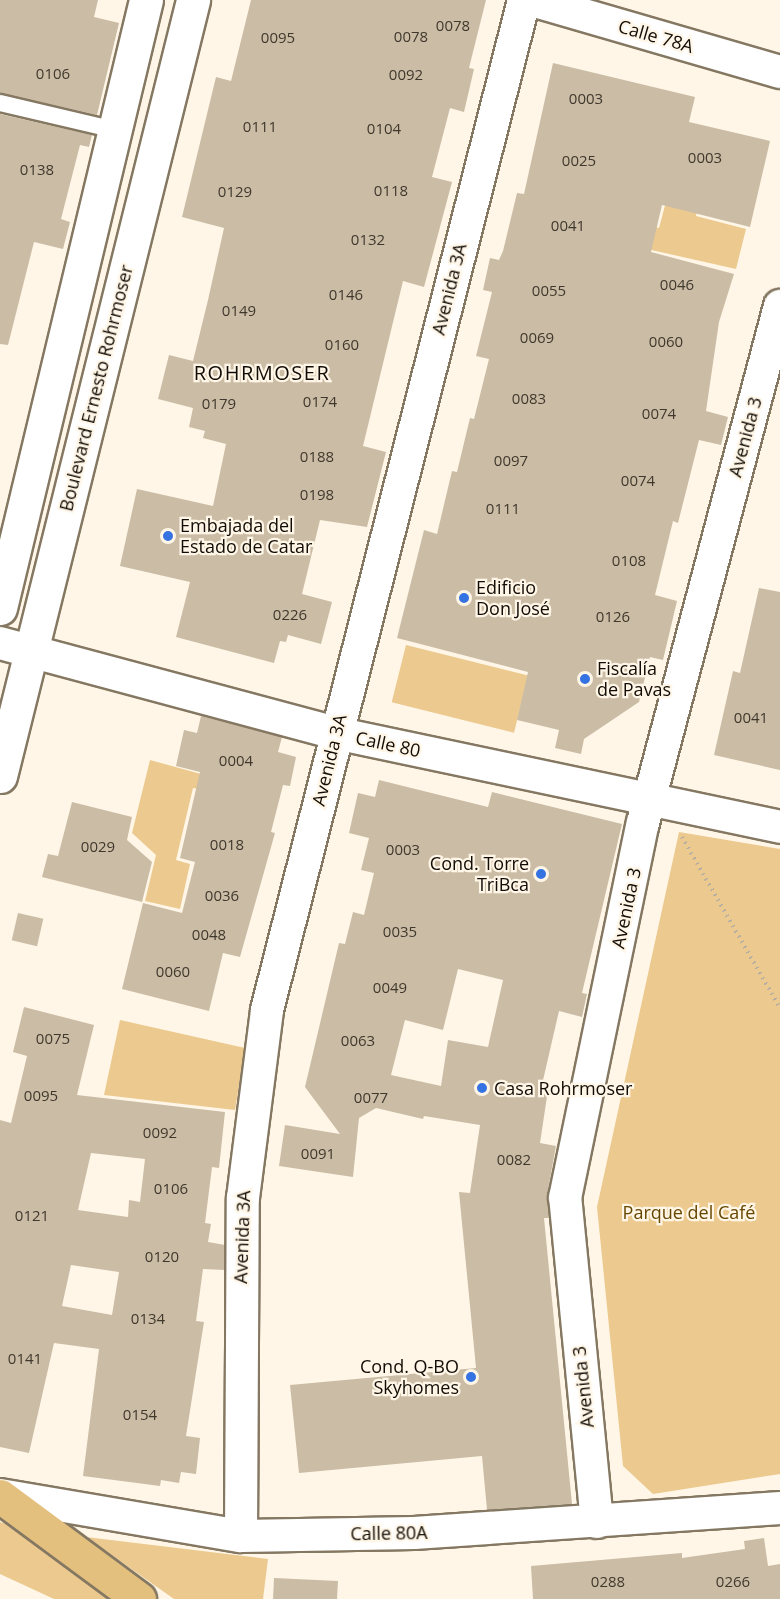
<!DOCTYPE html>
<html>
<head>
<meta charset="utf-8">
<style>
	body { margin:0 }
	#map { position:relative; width:780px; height:1599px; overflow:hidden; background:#fff6e7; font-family:"Open Sans",sans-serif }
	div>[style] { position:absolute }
	.green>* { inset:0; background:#ecca8f; transform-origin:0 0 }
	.building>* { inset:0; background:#cbbda5; transform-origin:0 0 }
	.path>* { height:4px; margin-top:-2px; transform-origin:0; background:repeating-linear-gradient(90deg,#b5ada1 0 1.5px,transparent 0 6px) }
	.roads { filter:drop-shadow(2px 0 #857862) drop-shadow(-2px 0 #857862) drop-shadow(0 2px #857862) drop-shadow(0 -2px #857862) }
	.service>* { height:16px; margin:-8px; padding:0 8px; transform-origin:8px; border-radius:8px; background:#fff }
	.minor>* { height:32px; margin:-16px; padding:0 16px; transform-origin:16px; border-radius:16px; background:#fff }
	.secondary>* { height:33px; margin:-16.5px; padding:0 16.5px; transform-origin:16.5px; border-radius:16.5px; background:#fff }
	.trunk>* { height:33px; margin:-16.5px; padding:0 16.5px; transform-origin:16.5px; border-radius:16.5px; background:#e4c07f }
	.dots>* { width:16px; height:16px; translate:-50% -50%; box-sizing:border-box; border:3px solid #fff6e7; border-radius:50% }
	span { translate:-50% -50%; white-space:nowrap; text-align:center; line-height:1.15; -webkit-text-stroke:4.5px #fff6e7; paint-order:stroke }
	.number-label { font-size:15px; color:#40382d }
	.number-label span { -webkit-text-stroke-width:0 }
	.street-label { font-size:18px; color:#110c05 }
	.poi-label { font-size:18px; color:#110c05 }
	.left { translate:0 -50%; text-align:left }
	.right { translate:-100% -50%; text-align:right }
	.park-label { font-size:18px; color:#664700 }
	.neighbourhood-label { font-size:20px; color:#110c05; letter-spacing:1.5px }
</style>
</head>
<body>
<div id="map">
	<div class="green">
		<i style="clip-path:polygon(667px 198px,698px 205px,696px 216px,746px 229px,736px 269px,647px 249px,652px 226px,659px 228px)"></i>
		<i style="left:406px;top:645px;width:126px;height:59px;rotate:14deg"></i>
		<i style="clip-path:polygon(150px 760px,212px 777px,209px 791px,193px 788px,176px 860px,190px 864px,180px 909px,145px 901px,156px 855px,132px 833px)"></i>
		<i style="clip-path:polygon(679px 832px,780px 849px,780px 1474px,653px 1494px,623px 1466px,597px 1207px)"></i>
		<i style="clip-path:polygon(120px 1020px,245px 1048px,235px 1110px,104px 1095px)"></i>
		<i style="clip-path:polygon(0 1522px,37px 1534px,126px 1599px,54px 1599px,0 1574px)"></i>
		<i style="clip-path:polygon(86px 1537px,268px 1559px,263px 1599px,174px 1599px)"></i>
	</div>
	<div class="building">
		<i style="clip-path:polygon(0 0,98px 0,94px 17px,119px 23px,97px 115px,0 93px)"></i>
		<i style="clip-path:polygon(251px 0,486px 0,469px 68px,474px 69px,464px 112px,450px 108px,432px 177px,452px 182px,424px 287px,403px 281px,363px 446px,386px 452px,367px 527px,320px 520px,302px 594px,332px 602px,321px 644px,288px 635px,286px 642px,280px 641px,274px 663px,176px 637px,190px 582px,120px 566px,137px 489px,213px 506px,226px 444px,203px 438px,205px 431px,189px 427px,193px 408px,158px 399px,169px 355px,193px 361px,208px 300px,224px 228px,182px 217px,216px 77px,231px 81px)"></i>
		<i style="clip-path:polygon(553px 63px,695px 97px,689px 122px,770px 141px,750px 227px,662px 205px,651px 252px,734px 274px,719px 322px,706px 411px,728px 417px,721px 445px,699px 440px,678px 523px,673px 521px,655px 595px,677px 601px,663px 660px,650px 657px,639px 702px,584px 739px,581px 754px,555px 748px,559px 730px,517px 720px,528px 672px,397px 638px,424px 530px,437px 534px,452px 471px,457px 472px,470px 418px,474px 419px,489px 359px,476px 356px,492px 292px,483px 290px,490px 258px,499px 260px,503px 251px,517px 193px,524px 194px)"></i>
		<i style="clip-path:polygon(0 114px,92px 135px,89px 147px,80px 145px,61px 219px,70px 222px,63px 249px,34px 242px,8px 345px,0 344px)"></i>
		<i style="clip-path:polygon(759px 588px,780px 592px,780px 770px,714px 755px,733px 671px,740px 673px)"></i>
		<i style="clip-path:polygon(201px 716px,282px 737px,278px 752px,296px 757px,290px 786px,283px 785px,271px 832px,275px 833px,240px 957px,223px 953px,209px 1011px,122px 989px,143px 903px,182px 913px,195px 862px,180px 858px,200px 772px,176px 766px,184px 730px,197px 733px)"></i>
		<i style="clip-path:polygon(evenodd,379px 780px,488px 807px,492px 792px,622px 824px,582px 993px,587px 994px,582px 1017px,559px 1011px,541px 1089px,548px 1090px,540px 1143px,556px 1146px,547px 1195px,549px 1218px,544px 1218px,572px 1504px,487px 1510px,482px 1456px,299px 1473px,290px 1385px,476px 1368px,459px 1192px,470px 1193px,480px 1125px,424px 1116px,423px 1119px,376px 1108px,359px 1118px,353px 1177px,279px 1166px,285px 1125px,340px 1134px,305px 1087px,339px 943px,345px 944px,353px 912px,364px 915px,374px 873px,361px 870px,369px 838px,349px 833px,358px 793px,375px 797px,379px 780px,458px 969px,503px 980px,488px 1047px,448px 1040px,441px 1086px,391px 1075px,405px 1020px,443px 1030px,458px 969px)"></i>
		<i style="clip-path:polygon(72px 802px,132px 817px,127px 840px,152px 862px,142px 902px,42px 877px,48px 854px,58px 856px)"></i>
		<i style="left:18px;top:913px;width:26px;height:28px;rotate:13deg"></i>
		<i style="clip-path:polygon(evenodd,24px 1007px,94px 1025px,77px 1095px,225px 1112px,219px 1168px,212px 1167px,205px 1223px,211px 1224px,208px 1242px,225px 1245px,225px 1270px,203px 1269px,196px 1321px,204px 1322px,186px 1436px,200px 1438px,196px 1474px,181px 1472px,179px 1483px,161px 1480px,160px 1486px,83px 1476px,99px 1349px,54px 1343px,29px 1453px,0 1447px,0 1120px,11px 1123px,27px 1056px,13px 1052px,24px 1007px,91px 1153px,145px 1159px,140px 1202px,129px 1200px,128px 1217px,78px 1210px,91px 1153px,24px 1007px,71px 1265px,119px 1272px,112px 1315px,62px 1306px,71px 1265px)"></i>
		<i style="clip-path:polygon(764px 1538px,768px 1566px,780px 1564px,780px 1599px,533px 1599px,531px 1566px,682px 1553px,682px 1558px,745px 1549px,744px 1541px)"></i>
		<i style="clip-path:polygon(274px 1578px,338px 1581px,337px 1599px,273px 1599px)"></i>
	</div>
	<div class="path">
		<i style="left:682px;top:837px;width:197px;rotate:60.2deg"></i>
	</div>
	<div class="roads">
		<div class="service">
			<i style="left:0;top:103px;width:118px;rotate:13.2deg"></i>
		</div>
		<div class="minor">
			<i style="left:532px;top:0;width:258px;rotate:16.2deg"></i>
			<i style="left:0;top:643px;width:347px;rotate:15deg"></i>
			<i style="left:335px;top:733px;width:455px;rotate:11.9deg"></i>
			<i style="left:0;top:1495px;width:244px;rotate:9.7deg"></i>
			<i style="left:241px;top:1536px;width:173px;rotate:-1deg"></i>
			<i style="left:414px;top:1533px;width:367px;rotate:-3.9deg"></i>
			<i style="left:597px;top:1522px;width:326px;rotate:-95.6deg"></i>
			<i style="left:565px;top:1198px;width:383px;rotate:-78.3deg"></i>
			<i style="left:643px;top:823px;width:535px;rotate:-75.16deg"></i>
			<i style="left:241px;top:1536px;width:338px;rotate:-89.7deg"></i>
			<i style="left:243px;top:1198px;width:190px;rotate:-82.7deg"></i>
			<i style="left:267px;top:1010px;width:1042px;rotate:-75.72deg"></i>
		</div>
		<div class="secondary">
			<i style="left:0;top:608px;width:625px;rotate:-76.5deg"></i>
			<i style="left:0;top:776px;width:800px;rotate:-76.03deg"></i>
		</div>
		<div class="trunk">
			<i style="left:0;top:1496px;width:173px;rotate:36.5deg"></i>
		</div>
	</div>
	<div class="dots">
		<i style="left:168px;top:536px;background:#3473e1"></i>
		<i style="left:464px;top:598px;background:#3473e1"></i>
		<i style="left:585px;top:679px;background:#3473e1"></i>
		<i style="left:541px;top:874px;background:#3473e1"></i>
		<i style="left:482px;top:1088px;background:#3473e1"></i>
		<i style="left:471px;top:1377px;background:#3473e1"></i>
	</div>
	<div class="number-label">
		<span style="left:453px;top:26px">0078</span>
		<span style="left:411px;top:37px">0078</span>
		<span style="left:278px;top:38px">0095</span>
		<span style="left:53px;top:74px">0106</span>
		<span style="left:406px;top:75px">0092</span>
		<span style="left:586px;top:99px">0003</span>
		<span style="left:260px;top:127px">0111</span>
		<span style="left:384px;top:129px">0104</span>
		<span style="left:705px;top:158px">0003</span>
		<span style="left:579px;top:161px">0025</span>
		<span style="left:37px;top:170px">0138</span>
		<span style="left:391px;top:191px">0118</span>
		<span style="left:235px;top:192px">0129</span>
		<span style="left:568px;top:226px">0041</span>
		<span style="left:368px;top:240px">0132</span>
		<span style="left:677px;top:285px">0046</span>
		<span style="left:549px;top:291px">0055</span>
		<span style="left:346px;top:295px">0146</span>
		<span style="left:239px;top:311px">0149</span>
		<span style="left:537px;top:338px">0069</span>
		<span style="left:666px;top:342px">0060</span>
		<span style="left:342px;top:345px">0160</span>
		<span style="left:529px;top:399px">0083</span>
		<span style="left:320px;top:402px">0174</span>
		<span style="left:219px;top:404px">0179</span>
		<span style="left:659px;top:414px">0074</span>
		<span style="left:317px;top:457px">0188</span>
		<span style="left:511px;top:461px">0097</span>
		<span style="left:638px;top:481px">0074</span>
		<span style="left:317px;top:495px">0198</span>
		<span style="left:503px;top:509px">0111</span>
		<span style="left:629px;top:561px">0108</span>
		<span style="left:290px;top:615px">0226</span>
		<span style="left:613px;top:617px">0126</span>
		<span style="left:751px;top:718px">0041</span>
		<span style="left:236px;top:761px">0004</span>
		<span style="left:227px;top:845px">0018</span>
		<span style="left:98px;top:847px">0029</span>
		<span style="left:403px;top:850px">0003</span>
		<span style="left:222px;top:896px">0036</span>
		<span style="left:400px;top:932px">0035</span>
		<span style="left:209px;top:935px">0048</span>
		<span style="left:173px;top:972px">0060</span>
		<span style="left:390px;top:988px">0049</span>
		<span style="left:53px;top:1039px">0075</span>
		<span style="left:358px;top:1041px">0063</span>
		<span style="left:41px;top:1096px">0095</span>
		<span style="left:371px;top:1098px">0077</span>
		<span style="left:160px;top:1133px">0092</span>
		<span style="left:318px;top:1154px">0091</span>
		<span style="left:514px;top:1160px">0082</span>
		<span style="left:171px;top:1189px">0106</span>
		<span style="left:32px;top:1216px">0121</span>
		<span style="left:162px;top:1257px">0120</span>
		<span style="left:148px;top:1319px">0134</span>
		<span style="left:25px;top:1359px">0141</span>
		<span style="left:140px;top:1415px">0154</span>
		<span style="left:608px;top:1582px">0288</span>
		<span style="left:733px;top:1582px">0266</span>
	</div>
	<div class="street-label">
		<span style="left:656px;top:36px;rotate:16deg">Calle 78A</span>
		<span style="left:449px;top:289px;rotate:-76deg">Avenida 3A</span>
		<span style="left:96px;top:388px;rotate:-76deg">Boulevard Ernesto Rohrmoser</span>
		<span style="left:745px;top:437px;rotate:-75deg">Avenida 3</span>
		<span style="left:388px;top:744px;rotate:12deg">Calle 80</span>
		<span style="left:329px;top:760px;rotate:-76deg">Avenida 3A</span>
		<span style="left:626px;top:908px;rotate:-78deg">Avenida 3</span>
		<span style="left:242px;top:1237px;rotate:-88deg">Avenida 3A</span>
		<span style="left:583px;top:1387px;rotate:-96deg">Avenida 3</span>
		<span style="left:389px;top:1533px;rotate:-1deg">Calle 80A</span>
	</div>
	<div class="poi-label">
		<span class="left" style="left:180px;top:536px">Embajada del<br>Estado de Catar</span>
		<span class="left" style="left:476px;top:598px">Edificio<br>Don José</span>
		<span class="left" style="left:597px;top:679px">Fiscalía<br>de Pavas</span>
		<span class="right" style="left:529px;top:874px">Cond. Torre<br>TriBca</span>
		<span class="left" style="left:494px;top:1088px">Casa Rohrmoser</span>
		<span class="right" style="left:459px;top:1377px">Cond. Q-BO<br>Skyhomes</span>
	</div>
	<div class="park-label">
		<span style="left:689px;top:1212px">Parque del Café</span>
	</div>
	<div class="neighbourhood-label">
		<span style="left:262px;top:372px">ROHRMOSER</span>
	</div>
</div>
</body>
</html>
